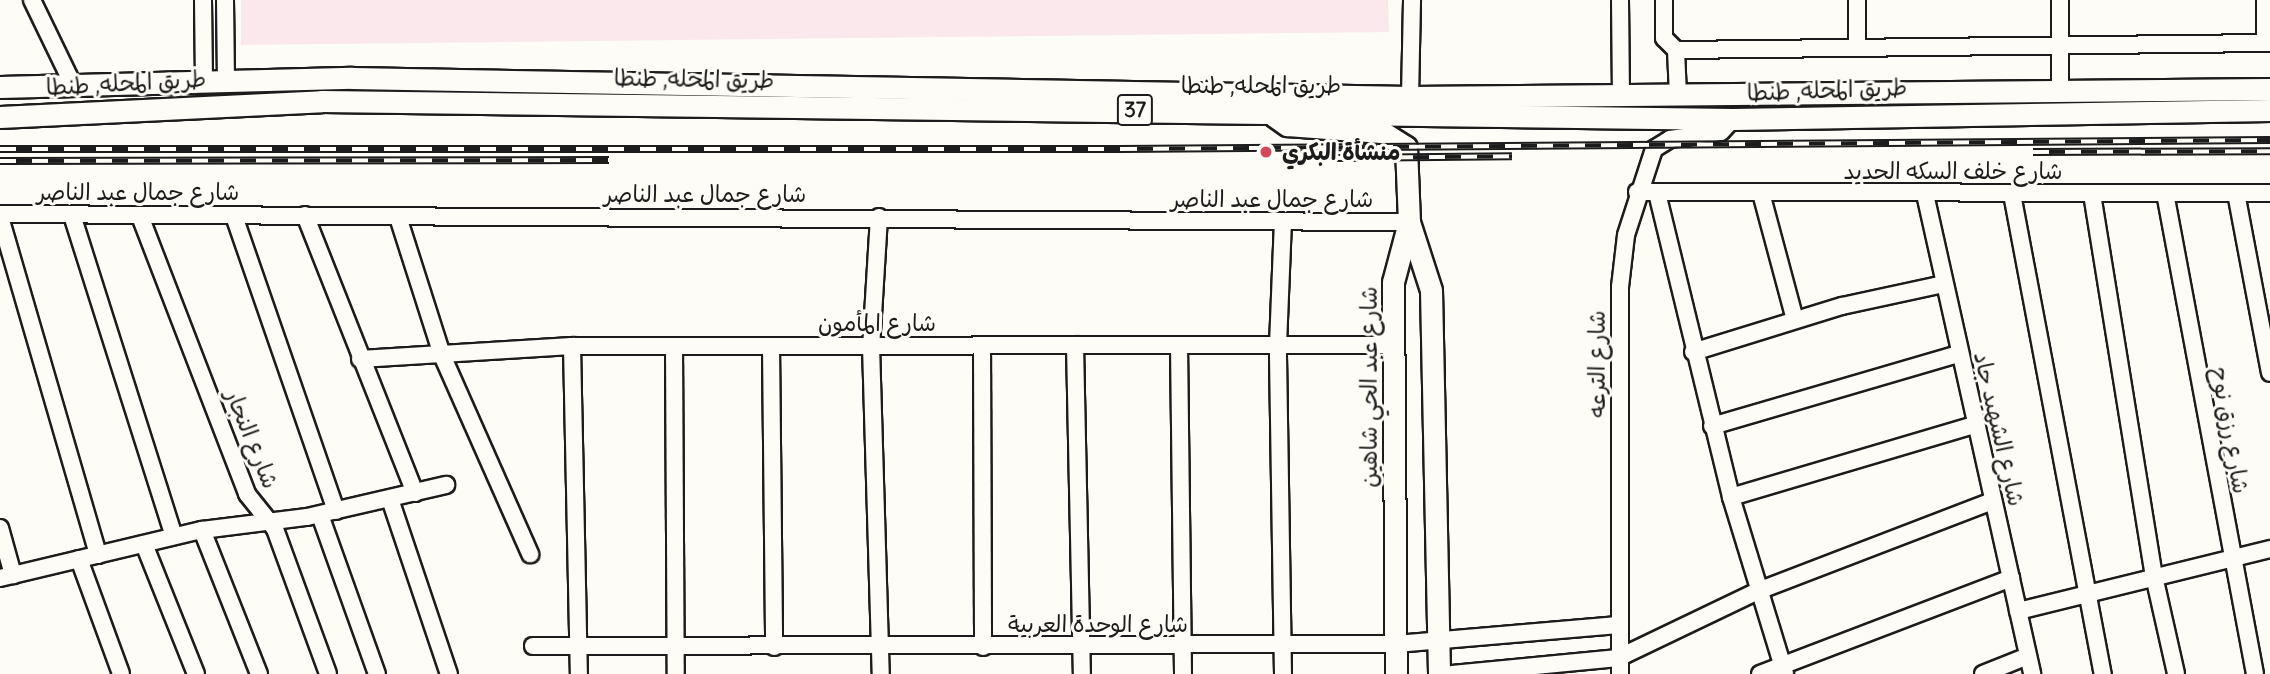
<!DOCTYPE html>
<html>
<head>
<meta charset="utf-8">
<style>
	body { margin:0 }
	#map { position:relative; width:2270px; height:674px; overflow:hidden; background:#fdfcf7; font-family:Delius,"Playpen Sans Arabic",sans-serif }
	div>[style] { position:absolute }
	.built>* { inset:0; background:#fae8ec }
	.roads { filter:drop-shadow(2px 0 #1c1c1c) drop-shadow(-2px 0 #1c1c1c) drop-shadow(0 2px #1c1c1c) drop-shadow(0 -2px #1c1c1c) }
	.minor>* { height:16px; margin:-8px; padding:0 8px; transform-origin:8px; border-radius:8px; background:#fdfcf7 }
	.major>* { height:21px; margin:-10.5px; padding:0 10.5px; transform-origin:10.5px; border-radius:10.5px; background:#fdfcf7 }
	.rail>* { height:8px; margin-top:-4px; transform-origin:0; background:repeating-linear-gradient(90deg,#fdfcf7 0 16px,#1c1c1c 0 32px); box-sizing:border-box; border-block:2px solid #1c1c1c }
	.dots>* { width:19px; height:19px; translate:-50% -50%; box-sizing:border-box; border:4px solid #fdfcf7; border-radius:50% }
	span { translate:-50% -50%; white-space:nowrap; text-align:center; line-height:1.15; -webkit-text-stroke:6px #fdfcf7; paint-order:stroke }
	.shield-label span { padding:2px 5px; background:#fdfcf7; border:2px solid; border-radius:5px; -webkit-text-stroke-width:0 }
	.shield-label { font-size:21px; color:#1c1c1c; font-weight:700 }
	.street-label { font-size:23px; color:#1c1c1c }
	.poi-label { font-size:23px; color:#1c1c1c; font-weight:700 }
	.left { translate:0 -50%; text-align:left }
</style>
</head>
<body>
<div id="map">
	<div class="built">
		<i style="clip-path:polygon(241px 0,1388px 0,1389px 32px,241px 45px)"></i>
	</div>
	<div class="roads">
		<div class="minor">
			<i style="left:32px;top:0;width:94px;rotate:64.2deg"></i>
			<i style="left:203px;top:0;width:82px;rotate:89.3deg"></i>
			<i style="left:225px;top:0;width:82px;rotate:89.3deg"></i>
			<i style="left:1620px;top:0;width:96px;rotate:89.4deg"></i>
			<i style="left:1664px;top:0;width:38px;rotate:90deg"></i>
			<i style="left:1664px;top:38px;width:17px;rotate:45deg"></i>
			<i style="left:1676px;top:50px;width:594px;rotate:-0.68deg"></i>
			<i style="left:1857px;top:0;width:48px;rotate:90deg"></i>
			<i style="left:2060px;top:0;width:92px;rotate:90deg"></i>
			<i style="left:2265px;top:0;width:43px;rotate:90deg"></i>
			<i style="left:1676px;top:50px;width:46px;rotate:87.5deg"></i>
			<i style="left:1410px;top:97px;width:97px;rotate:-88.8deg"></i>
			<i style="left:1637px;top:192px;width:633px;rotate:0.09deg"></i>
			<i style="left:1657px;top:193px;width:313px;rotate:76.3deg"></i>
			<i style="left:1731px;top:497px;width:185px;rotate:73deg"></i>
			<i style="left:1761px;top:193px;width:131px;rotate:75deg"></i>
			<i style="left:2165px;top:193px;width:489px;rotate:79.4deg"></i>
			<i style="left:2236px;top:193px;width:183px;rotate:79.3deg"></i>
			<i style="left:1925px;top:194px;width:492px;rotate:77.4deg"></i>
			<i style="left:2012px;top:194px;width:489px;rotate:79.3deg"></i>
			<i style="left:2092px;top:194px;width:387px;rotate:80.8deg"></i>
			<i style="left:2154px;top:576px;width:100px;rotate:77.3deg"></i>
			<i style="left:0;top:214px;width:1409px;rotate:0.33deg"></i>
			<i style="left:72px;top:215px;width:337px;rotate:72.4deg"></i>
			<i style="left:305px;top:215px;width:299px;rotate:68.4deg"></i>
			<i style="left:140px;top:216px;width:298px;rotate:68.9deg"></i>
			<i style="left:247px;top:494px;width:45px;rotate:51.3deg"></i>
			<i style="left:275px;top:529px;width:154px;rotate:69.9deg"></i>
			<i style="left:234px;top:216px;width:312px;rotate:70.9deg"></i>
			<i style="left:0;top:217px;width:352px;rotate:73.8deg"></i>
			<i style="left:398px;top:217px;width:145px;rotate:72.3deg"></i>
			<i style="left:442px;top:355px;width:218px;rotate:66.1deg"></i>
			<i style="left:879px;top:217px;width:129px;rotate:93.5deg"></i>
			<i style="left:871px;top:346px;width:328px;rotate:88.3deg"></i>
			<i style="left:1075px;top:345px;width:329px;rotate:88.8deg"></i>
			<i style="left:1179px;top:345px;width:329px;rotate:89.3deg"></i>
			<i style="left:572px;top:346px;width:328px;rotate:88.8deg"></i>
			<i style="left:674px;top:346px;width:328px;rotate:89.7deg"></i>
			<i style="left:771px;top:346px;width:301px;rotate:89.4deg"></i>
			<i style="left:982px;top:346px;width:301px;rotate:89.8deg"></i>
			<i style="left:1693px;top:352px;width:156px;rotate:-17.2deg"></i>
			<i style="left:1842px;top:306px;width:104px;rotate:-12.2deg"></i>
			<i style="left:360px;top:359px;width:212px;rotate:-3.5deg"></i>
			<i style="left:572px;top:346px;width:822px;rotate:-0.07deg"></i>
			<i style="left:1712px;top:426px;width:256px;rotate:-16.3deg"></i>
			<i style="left:1731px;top:497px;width:253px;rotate:-16.5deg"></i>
			<i style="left:390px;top:499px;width:185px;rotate:71.4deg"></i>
			<i style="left:320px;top:515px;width:169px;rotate:70.3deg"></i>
			<i style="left:0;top:528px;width:49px;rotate:74.5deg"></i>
			<i style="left:202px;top:530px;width:155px;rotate:68.4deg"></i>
			<i style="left:144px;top:544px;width:140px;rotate:68.2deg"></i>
			<i style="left:79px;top:559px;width:122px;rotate:69.9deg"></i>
			<i style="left:0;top:578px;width:208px;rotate:-13.4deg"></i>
			<i style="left:202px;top:530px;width:106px;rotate:-7.1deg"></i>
			<i style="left:307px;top:517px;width:143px;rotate:-13deg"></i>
			<i style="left:2018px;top:611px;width:260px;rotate:-13.8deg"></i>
			<i style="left:533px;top:646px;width:863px;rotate:-0.13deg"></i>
			<i style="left:1396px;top:644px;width:223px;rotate:-4.9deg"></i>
			<i style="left:1283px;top:674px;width:329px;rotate:-90.9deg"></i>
			<i style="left:1278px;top:345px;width:123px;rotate:-87.7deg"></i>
			<i style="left:1452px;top:674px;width:167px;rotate:-5.5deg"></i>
			<i style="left:1618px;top:658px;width:155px;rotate:-25.6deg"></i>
			<i style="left:1758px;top:591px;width:251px;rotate:-21deg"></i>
			<i style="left:1620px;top:674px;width:387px;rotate:-90deg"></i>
			<i style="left:1620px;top:287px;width:52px;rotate:-83.4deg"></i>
			<i style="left:1626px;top:235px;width:90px;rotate:-72deg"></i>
			<i style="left:1654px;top:149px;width:19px;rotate:-32deg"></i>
			<i style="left:1670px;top:139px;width:51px;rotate:-7.8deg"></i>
			<i style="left:1721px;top:132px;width:18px;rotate:-47deg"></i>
			<i style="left:1760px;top:674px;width:269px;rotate:-20.9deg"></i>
			<i style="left:1983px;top:674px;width:48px;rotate:-21.8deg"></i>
		</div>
		<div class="major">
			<i style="left:0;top:87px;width:352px;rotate:-1.5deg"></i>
			<i style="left:352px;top:78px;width:1058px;rotate:1.03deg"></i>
			<i style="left:1410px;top:97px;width:860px;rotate:-0.53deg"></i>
			<i style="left:1274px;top:116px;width:16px;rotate:35deg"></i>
			<i style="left:1287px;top:125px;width:95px;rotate:4.2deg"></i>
			<i style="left:1382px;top:132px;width:28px;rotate:32deg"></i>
			<i style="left:1406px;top:147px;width:75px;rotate:87.7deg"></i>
			<i style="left:1409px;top:222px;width:62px;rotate:104.9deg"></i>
			<i style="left:1393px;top:282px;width:392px;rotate:89.6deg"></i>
			<i style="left:0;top:117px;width:322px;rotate:-2.8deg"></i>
			<i style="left:322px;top:101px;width:1411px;rotate:0.73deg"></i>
			<i style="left:1733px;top:119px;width:537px;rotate:-0.96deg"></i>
			<i style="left:1409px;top:222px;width:71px;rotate:72.1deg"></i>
			<i style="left:1431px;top:290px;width:384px;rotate:88.8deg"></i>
		</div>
	</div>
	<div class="rail">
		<i style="left:0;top:149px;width:1121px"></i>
		<i style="left:1121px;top:149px;width:1149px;rotate:-0.45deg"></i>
		<i style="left:2033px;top:152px;width:237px;rotate:-0.2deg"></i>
		<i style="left:1333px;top:158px;width:179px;rotate:-0.6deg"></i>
		<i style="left:0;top:161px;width:609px;rotate:-0.09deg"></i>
	</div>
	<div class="dots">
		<i style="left:1266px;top:152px;background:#d1495b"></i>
	</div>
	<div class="shield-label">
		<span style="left:1135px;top:110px">37</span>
	</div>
	<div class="street-label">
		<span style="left:694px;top:79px;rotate:1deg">طريق المحله, طنطا</span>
		<span style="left:126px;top:83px;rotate:-3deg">طريق المحله, طنطا</span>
		<span style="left:1261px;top:85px">طريق المحله, طنطا</span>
		<span style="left:1827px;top:90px;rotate:-2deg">طريق المحله, طنطا</span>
		<span style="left:1953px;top:171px">شارع خلف السكه الحديد</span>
		<span style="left:138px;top:192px">شارع جمال عبد الناصر</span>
		<span style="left:705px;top:194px">شارع جمال عبد الناصر</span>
		<span style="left:1272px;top:199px">شارع جمال عبد الناصر</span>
		<span style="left:877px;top:323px">شارع المأمون</span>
		<span style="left:1597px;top:364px;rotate:-90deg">شارع الترعه</span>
		<span style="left:1369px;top:387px;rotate:-90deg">شارع عبد الحي شاهين</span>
		<span style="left:1999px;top:429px;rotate:77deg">شارع الشهيد جاد</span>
		<span style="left:2230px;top:430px;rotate:80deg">شارع رزق نوح</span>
		<span style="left:252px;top:439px;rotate:68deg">شارع النجار</span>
		<span style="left:1098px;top:624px">شارع الوحدة العربية</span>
	</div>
	<div class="poi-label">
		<span class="left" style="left:1282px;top:152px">منشأة البكري</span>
	</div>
</div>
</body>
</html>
